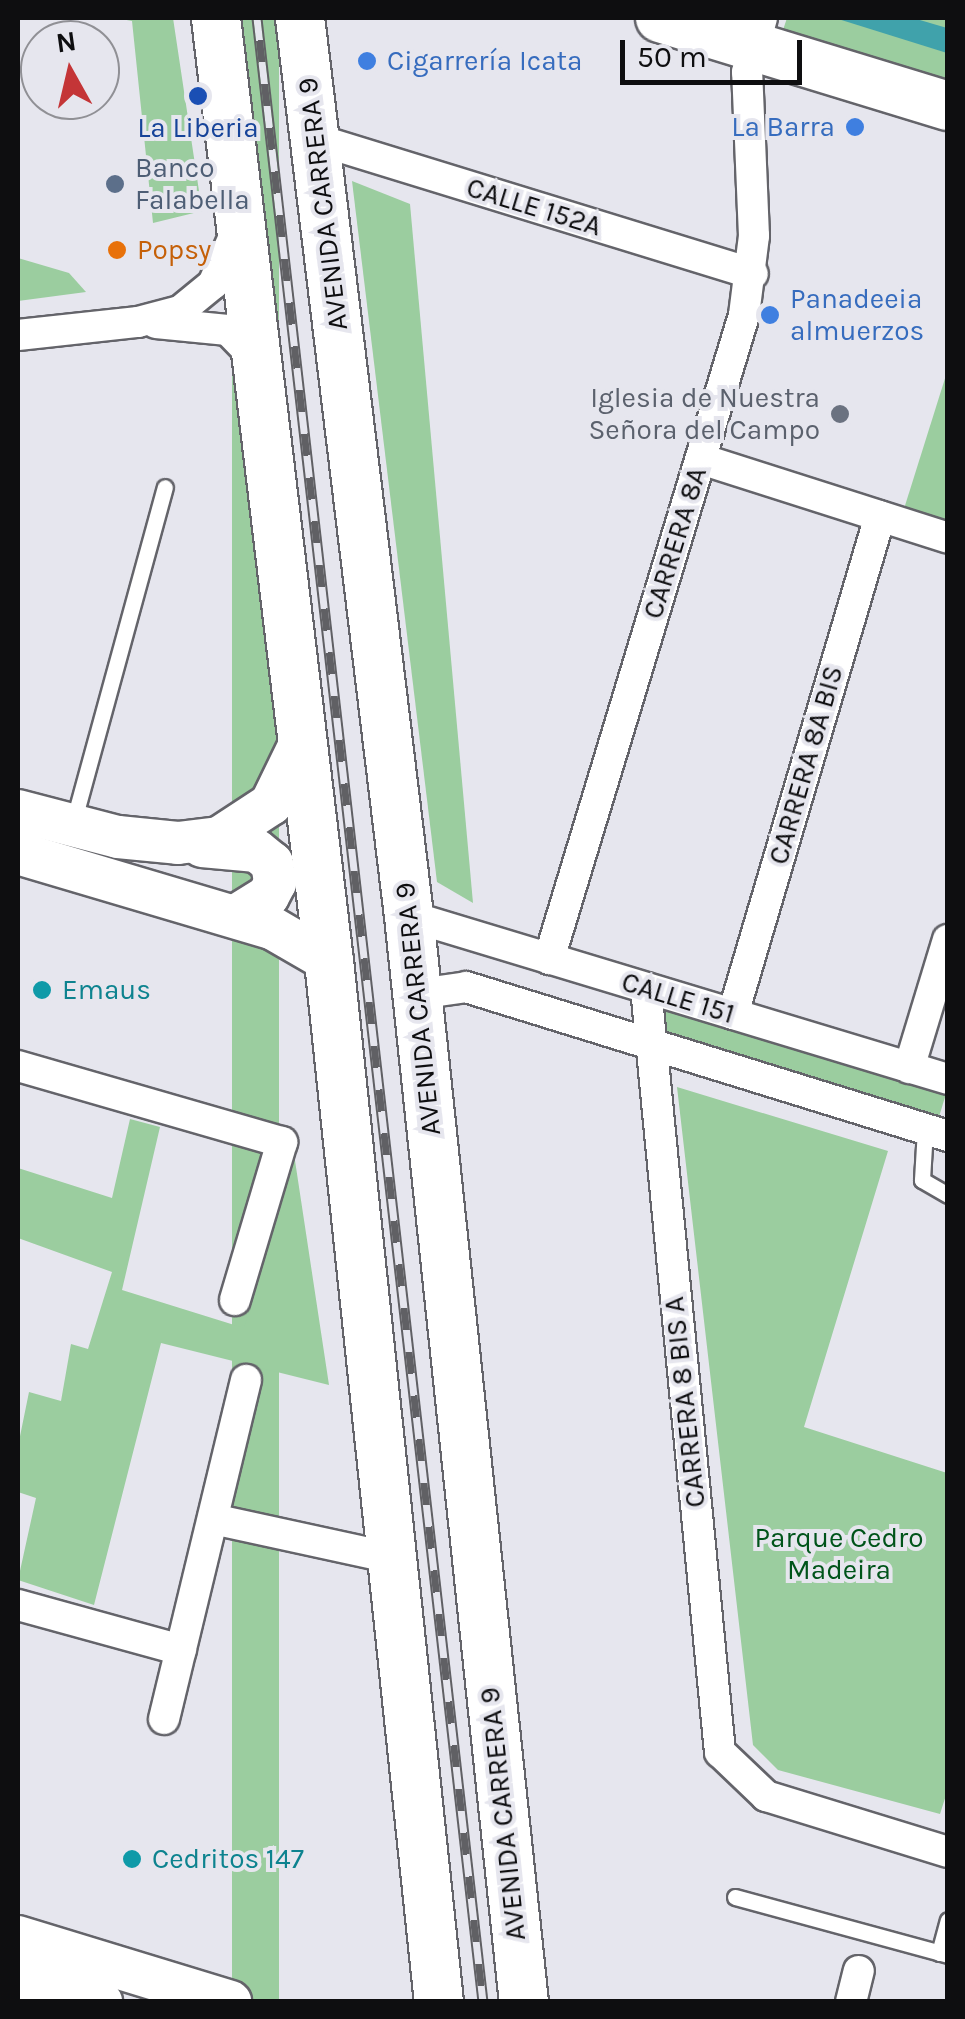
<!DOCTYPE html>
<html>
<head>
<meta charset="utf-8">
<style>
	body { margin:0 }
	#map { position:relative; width:965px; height:2019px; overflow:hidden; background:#e6e6ee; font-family:Karla,sans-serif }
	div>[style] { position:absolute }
	.green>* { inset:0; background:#9bcd9f; transform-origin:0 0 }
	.water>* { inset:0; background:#40a2ab }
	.roads { filter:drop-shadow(2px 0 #64646a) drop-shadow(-2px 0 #64646a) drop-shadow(0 2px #64646a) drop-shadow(0 -2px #64646a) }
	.lane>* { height:15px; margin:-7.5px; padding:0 7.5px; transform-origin:7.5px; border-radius:7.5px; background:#fff }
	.street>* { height:30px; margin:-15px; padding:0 15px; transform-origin:15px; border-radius:15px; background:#fff }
	.secondary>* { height:42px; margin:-21px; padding:0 21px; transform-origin:21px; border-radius:21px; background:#fff }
	.primary>* { height:48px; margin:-24px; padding:0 24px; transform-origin:24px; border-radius:24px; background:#fff }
	.rail>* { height:11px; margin-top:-5.5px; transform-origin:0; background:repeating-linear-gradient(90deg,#e6e6ee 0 22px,#606064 0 44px); box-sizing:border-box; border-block:2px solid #606064 }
	.dots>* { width:28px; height:28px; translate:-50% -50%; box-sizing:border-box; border:5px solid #e6e6ee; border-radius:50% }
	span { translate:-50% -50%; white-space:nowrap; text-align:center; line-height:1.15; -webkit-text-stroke:8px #e6e6ee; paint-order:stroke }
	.shop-label { font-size:28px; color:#366cbe }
	.left { translate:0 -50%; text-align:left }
	.right { translate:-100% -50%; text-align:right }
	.transit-label { font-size:28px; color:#164399 }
	.service-label { font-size:28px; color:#4e5e75 }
	.street-label { font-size:28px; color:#0e0e10 }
	.food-label { font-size:28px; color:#c56008 }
	.worship-label { font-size:28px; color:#5b616d }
	.culture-label { font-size:28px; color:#0d838f }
	.park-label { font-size:28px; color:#00541a }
	.frame { position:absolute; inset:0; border:20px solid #0e0e10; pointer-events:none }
	.north { position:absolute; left:20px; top:20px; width:100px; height:100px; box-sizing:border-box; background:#e6e6ee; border:2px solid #909095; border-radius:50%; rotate:352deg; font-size:28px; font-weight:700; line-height:40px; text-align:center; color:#0e0e10 }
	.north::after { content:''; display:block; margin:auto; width:35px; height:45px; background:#c43537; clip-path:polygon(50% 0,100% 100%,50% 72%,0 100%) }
	.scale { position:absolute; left:620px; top:40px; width:182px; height:45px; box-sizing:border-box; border:5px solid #0e0e10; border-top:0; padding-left:12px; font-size:30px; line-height:35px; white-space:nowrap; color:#0e0e10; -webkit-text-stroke:8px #e6e6ee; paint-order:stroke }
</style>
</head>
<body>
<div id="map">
	<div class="green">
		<i style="clip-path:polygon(173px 18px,202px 211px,153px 223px,132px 21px,121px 19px)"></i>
		<i style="left:232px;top:18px;width:47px;height:1996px"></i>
		<i style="clip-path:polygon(787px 18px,947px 18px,947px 90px,781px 36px)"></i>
		<i style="clip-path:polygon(352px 181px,410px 204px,473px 903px,437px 882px)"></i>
		<i style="clip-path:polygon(18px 258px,69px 273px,86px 292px,18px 301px)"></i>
		<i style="clip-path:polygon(947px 372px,947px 526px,903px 512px)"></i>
		<i style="left:658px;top:1003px;width:302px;height:28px;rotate:17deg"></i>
		<i style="clip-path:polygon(677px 1087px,888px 1151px,804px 1427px,947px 1473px,948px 1789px,940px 1814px,778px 1770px,753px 1745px)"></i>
		<i style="clip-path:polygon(130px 1119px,160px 1127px,122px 1290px,244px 1328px,294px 1154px,329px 1385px,161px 1343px,94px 1605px,18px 1580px,36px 1498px,18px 1492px,18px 1446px,29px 1392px,61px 1401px,71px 1344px,88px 1349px,112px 1272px,18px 1238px,18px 1168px,112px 1198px)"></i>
	</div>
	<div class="water">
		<i style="clip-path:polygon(835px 18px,913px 18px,947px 28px,947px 53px)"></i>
	</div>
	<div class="roads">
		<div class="lane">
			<i style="left:73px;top:823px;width:348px;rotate:-74.7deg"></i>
			<i style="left:925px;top:1129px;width:51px;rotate:93.4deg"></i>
			<i style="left:922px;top:1180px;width:30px;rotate:30deg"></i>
			<i style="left:735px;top:1897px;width:221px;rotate:15.2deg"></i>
			<i style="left:939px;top:1953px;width:34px;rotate:-75deg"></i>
		</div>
		<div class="street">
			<i style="left:315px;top:139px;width:458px;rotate:17.1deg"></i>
			<i style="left:156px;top:323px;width:72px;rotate:5.6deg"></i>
			<i style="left:228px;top:330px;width:39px;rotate:46deg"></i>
			<i style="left:18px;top:335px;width:121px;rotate:-6.2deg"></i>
			<i style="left:138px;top:322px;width:43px;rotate:-14.7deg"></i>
			<i style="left:180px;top:311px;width:43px;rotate:-39.3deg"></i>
			<i style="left:213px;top:284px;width:57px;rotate:-66.1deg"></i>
			<i style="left:701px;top:459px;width:259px;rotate:17.7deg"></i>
			<i style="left:409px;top:916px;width:563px;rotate:16.83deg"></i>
			<i style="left:549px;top:959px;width:673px;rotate:-73.15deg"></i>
			<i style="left:744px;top:315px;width:80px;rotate:-82.8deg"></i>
			<i style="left:754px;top:236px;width:164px;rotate:-92.4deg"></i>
			<i style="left:747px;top:72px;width:56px;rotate:-74.5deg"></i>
			<i style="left:646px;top:988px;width:768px;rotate:84.47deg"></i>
			<i style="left:720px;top:1752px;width:64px;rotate:43.7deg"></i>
			<i style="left:766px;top:1796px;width:190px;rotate:17.1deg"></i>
			<i style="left:418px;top:1005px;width:19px;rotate:-43deg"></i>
			<i style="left:432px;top:992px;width:34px;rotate:-8deg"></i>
			<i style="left:466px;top:987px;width:505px;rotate:17.18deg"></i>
			<i style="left:733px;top:1014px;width:519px;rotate:-73.55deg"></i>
			<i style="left:18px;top:1066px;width:275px;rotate:16.1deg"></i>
			<i style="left:282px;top:1142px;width:165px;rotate:106.6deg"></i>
			<i style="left:909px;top:1068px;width:134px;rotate:-73.1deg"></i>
			<i style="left:213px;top:1519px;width:183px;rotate:12.3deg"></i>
			<i style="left:18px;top:1605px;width:169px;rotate:15.4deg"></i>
			<i style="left:164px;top:1719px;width:349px;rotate:-76.4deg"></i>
			<i style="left:851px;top:2002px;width:32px;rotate:-76deg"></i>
		</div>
		<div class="secondary">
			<i style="left:18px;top:811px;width:103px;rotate:14.6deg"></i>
			<i style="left:118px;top:837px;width:60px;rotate:5.7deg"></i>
			<i style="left:178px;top:843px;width:41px;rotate:-7deg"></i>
			<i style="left:219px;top:838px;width:62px;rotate:-33.2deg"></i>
			<i style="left:271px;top:804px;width:73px;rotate:-64.1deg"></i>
			<i style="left:202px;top:846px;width:55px;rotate:5.2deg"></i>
			<i style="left:257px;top:851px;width:19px;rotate:39deg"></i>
			<i style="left:272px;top:863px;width:20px;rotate:81deg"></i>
			<i style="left:275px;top:883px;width:15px;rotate:118deg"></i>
			<i style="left:268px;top:896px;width:38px;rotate:148deg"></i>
			<i style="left:18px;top:853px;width:265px;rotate:16.5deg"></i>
			<i style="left:272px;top:928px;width:66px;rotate:30.1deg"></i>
			<i style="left:18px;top:1937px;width:222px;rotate:17deg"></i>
			<i style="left:18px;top:1977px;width:87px;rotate:16.8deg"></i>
		</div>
		<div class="primary">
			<i style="left:216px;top:18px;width:950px;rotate:83.17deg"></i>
			<i style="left:329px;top:961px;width:1047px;rotate:83.97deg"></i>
			<i style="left:300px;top:18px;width:905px;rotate:83.08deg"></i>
			<i style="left:409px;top:916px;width:1092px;rotate:83.96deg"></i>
			<i style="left:660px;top:18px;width:301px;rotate:17deg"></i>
		</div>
	</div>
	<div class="rail">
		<i style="left:257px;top:18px;width:1997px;rotate:83.5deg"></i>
	</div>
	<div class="dots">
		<i style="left:367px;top:61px;background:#3f7fe0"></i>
		<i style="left:198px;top:96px;background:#1a4fb4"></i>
		<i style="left:855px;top:127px;background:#3f7fe0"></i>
		<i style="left:115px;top:184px;background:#5c6f8a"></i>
		<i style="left:117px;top:250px;background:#e8710a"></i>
		<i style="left:770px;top:315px;background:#3f7fe0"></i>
		<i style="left:840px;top:414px;background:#6b7280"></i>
		<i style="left:42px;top:990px;background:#0f9aa8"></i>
		<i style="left:132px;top:1859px;background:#0f9aa8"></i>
	</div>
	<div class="shop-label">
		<span class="left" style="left:387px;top:61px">Cigarrería Icata</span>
		<span class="right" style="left:835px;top:127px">La Barra</span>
		<span class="left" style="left:790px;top:315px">Panadeeia<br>almuerzos</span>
	</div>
	<div class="transit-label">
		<span style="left:198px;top:128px">La Liberia</span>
	</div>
	<div class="service-label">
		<span class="left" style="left:135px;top:184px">Banco<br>Falabella</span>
	</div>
	<div class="street-label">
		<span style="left:323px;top:204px;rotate:-97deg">AVENIDA CARRERA 9</span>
		<span style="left:534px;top:207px;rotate:17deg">CALLE 152A</span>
		<span style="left:675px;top:543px;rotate:-73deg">CARRERA 8A</span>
		<span style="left:806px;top:765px;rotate:-74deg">CARRERA 8A BIS</span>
		<span style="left:678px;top:998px;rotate:17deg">CALLE 151</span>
		<span style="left:418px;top:1009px;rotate:-96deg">AVENIDA CARRERA 9</span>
		<span style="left:685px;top:1402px;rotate:-96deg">CARRERA 8 BIS A</span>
		<span style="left:503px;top:1814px;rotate:-96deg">AVENIDA CARRERA 9</span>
	</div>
	<div class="food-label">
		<span class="left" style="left:137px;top:250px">Popsy</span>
	</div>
	<div class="worship-label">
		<span class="right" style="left:820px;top:414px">Iglesia de Nuestra<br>Señora del Campo</span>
	</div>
	<div class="culture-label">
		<span class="left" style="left:62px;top:990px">Emaus</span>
		<span class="left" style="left:152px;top:1859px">Cedritos 147</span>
	</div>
	<div class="park-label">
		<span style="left:839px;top:1554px">Parque Cedro<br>Madeira</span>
	</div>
	<div class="frame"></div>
	<div class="north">N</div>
	<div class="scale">50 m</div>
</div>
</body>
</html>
